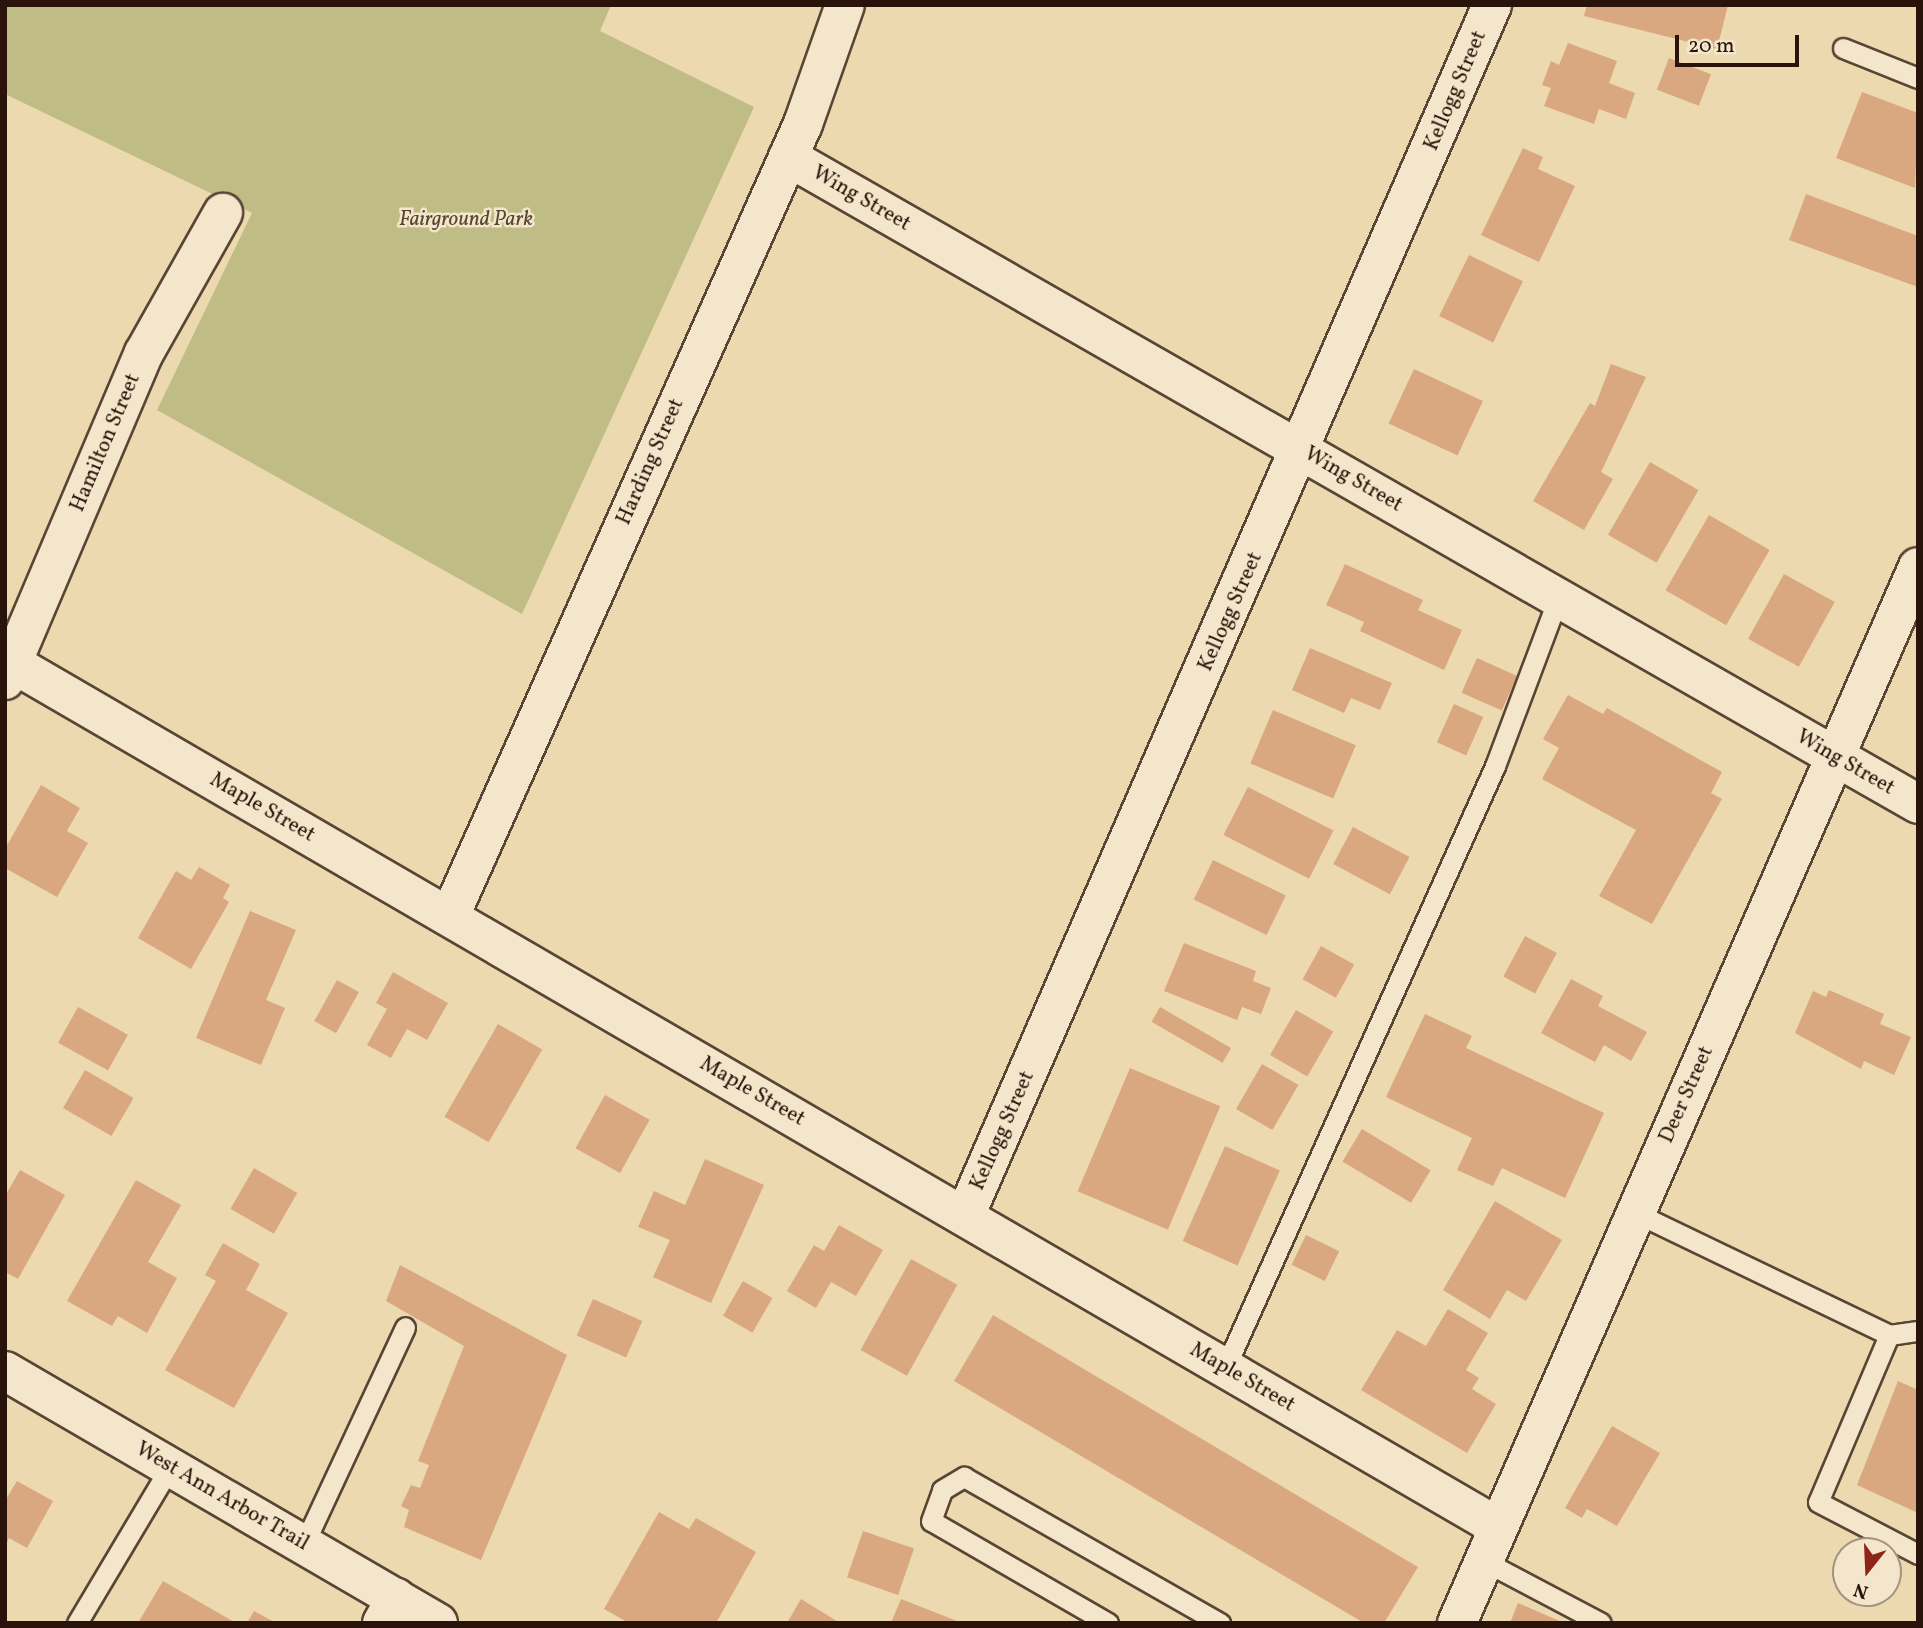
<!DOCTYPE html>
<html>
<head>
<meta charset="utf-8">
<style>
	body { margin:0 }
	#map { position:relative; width:1923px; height:1628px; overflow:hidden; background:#ecd9af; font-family:Vollkorn,serif }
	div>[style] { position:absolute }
	.green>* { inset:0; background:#c0bc85 }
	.building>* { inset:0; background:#d9a880; transform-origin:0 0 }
	.roads { filter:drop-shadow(2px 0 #5a4433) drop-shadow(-2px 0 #5a4433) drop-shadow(0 2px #5a4433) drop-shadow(0 -2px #5a4433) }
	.lane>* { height:19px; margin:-9.5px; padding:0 9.5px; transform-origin:9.5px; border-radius:9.5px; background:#f3e6cb }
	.street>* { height:38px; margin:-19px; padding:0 19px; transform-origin:19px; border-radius:19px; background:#f3e6cb }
	.secondary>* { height:38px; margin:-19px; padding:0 19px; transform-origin:19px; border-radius:19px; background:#f3e6cb }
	span { translate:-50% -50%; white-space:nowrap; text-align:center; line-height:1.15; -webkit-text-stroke:5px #f3e6cb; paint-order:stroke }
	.street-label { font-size:21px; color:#29130a }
	.park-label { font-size:21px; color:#56462f; font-style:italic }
	.frame { position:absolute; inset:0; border:7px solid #29130a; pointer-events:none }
	.north { position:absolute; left:1832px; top:1537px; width:70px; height:70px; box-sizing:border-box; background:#f3e6cb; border:2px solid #a2927e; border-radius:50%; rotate:198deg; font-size:19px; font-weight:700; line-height:28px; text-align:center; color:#29130a }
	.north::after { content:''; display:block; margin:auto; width:24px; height:32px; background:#8f2418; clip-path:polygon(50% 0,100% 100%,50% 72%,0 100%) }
	.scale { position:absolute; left:1675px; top:35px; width:124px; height:32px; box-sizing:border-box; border:4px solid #29130a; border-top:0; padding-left:9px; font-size:21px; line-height:24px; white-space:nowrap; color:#29130a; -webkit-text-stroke:5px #f3e6cb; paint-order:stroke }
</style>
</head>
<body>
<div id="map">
	<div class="green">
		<i style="clip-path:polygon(5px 5px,611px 5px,600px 31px,754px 107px,522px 614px,157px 410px,252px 213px,5px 94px)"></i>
	</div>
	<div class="building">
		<i style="clip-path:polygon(1587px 5px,1728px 5px,1717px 49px,1584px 16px)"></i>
		<i style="clip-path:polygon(1568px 43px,1617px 61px,1609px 83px,1635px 93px,1626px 119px,1599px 109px,1594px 124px,1544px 106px,1551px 88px,1542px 85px,1551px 61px,1559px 65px)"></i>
		<i style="left:1669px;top:58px;width:45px;height:34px;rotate:21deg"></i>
		<i style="clip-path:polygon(1862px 92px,1918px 113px,1915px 188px,1836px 158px)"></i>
		<i style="clip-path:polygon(1523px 148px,1543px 157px,1538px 169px,1575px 186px,1539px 262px,1481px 235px)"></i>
		<i style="clip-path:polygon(1806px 194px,1918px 236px,1918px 287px,1789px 240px)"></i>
		<i style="left:1469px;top:255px;width:60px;height:68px;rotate:26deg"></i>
		<i style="clip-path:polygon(1611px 364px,1646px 377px,1601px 472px,1613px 479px,1584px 530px,1533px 501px,1590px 403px,1595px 406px)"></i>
		<i style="left:1414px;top:369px;width:76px;height:60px;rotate:25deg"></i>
		<i style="left:1650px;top:462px;width:56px;height:84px;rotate:30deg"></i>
		<i style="left:1709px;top:515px;width:70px;height:87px;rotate:30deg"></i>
		<i style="clip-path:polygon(1345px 564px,1423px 600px,1418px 610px,1462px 630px,1444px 670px,1360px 631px,1364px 622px,1326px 605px)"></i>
		<i style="left:1784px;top:574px;width:58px;height:74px;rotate:29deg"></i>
		<i style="clip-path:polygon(1310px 648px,1392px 683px,1380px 710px,1351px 698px,1344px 713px,1292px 690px)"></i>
		<i style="left:1477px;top:658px;width:44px;height:38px;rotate:24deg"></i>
		<i style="clip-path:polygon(1568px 695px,1603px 714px,1607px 708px,1722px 772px,1711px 793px,1722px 799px,1652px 924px,1599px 896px,1636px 830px,1542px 779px,1559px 748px,1543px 739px)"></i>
		<i style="left:1454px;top:704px;width:32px;height:42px;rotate:24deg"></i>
		<i style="left:1273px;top:710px;width:90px;height:58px;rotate:23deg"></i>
		<i style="clip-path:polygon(41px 785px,80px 808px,67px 831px,88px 843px,57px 897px,5px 868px,5px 849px)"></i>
		<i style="left:1248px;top:787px;width:96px;height:54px;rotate:27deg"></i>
		<i style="left:1353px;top:827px;width:64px;height:42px;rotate:28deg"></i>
		<i style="left:1213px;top:860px;width:81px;height:44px;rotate:26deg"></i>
		<i style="clip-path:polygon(199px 867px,230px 885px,223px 898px,229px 902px,191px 969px,138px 938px,176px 871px,191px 880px)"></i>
		<i style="clip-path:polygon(250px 911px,296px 930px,266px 1000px,285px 1008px,261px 1065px,196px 1038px)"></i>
		<i style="left:1525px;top:936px;width:36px;height:46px;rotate:28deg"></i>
		<i style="clip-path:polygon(1184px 943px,1256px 971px,1253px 981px,1271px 988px,1261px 1014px,1242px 1007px,1237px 1020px,1164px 991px)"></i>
		<i style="left:1321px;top:946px;width:38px;height:38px;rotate:29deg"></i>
		<i style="clip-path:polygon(393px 972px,448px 1003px,427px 1040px,407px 1029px,391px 1058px,367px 1045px,387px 1009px,376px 1003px)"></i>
		<i style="clip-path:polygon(1571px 979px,1603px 996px,1598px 1006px,1647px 1032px,1631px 1061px,1604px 1045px,1595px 1062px,1541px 1033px)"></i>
		<i style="left:337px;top:980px;width:25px;height:47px;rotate:29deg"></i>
		<i style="clip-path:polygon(1829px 990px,1884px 1014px,1880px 1024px,1911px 1037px,1894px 1075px,1864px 1061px,1861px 1069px,1795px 1033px,1813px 991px,1826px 997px)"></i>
		<i style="left:78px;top:1007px;width:57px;height:41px;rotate:29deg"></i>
		<i style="left:1160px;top:1007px;width:82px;height:17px;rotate:30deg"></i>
		<i style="left:1296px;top:1010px;width:43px;height:52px;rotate:30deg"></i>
		<i style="clip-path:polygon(1425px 1014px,1472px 1036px,1466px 1048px,1604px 1113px,1565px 1198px,1502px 1168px,1493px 1186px,1457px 1170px,1472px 1138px,1386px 1097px)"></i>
		<i style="left:498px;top:1024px;width:51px;height:107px;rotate:30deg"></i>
		<i style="left:1262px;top:1064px;width:42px;height:52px;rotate:30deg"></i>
		<i style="left:1130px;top:1068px;width:98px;height:134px;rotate:23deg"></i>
		<i style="left:85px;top:1070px;width:56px;height:44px;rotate:30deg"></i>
		<i style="left:605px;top:1095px;width:51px;height:61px;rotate:29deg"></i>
		<i style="left:1362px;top:1129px;width:80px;height:38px;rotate:31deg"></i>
		<i style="left:1225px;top:1146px;width:60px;height:104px;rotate:24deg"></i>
		<i style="clip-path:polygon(705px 1159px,764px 1185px,711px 1303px,653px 1277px,670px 1240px,638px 1227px,654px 1191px,685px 1205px)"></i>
		<i style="left:254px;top:1168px;width:50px;height:47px;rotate:30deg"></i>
		<i style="clip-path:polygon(20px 1170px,65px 1195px,18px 1279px,5px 1272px,5px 1196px)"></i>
		<i style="clip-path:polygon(136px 1180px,181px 1205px,148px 1262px,177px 1278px,147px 1333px,118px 1316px,112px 1326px,67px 1301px)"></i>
		<i style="clip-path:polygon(1495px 1201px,1562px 1240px,1526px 1301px,1507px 1290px,1490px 1319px,1443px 1290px)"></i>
		<i style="clip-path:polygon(839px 1225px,883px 1250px,856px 1296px,831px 1282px,816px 1308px,787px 1291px,814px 1245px,824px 1251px)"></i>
		<i style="left:1306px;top:1235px;width:37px;height:33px;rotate:26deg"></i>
		<i style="clip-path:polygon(223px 1243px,260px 1264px,246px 1290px,288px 1313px,234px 1408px,165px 1370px,216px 1281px,205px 1275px)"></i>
		<i style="left:911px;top:1259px;width:53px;height:104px;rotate:29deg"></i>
		<i style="clip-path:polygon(400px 1265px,567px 1355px,481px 1560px,404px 1527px,409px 1510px,401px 1506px,411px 1485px,420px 1488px,429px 1465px,418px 1461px,464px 1346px,386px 1301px)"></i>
		<i style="left:743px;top:1281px;width:34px;height:40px;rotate:30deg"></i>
		<i style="left:593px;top:1299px;width:54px;height:40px;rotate:24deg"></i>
		<i style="clip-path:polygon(1448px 1309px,1488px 1333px,1466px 1370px,1479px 1378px,1472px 1389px,1496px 1404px,1467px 1453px,1361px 1390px,1397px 1330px,1426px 1346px)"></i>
		<i style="clip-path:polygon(993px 1315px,1418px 1567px,1384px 1623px,1364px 1623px,954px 1381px)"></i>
		<i style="clip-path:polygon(1898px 1381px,1918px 1390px,1918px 1513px,1857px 1485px)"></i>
		<i style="clip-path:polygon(1612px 1426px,1660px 1453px,1617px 1526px,1587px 1509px,1582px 1518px,1565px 1508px)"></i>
		<i style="clip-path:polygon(17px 1481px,53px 1501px,27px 1548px,9px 1538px,5px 1546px,5px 1501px)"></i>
		<i style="clip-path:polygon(659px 1512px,689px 1529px,696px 1518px,756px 1552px,716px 1623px,629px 1623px,604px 1609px)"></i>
		<i style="left:863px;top:1531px;width:54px;height:49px;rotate:19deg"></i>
		<i style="clip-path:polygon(163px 1581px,236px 1623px,138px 1623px)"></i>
		<i style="clip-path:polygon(801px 1599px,840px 1623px,787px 1623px)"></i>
		<i style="clip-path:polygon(901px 1599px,962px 1623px,891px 1623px)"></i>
		<i style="clip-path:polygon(1518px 1603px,1564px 1623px,1510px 1623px)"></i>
		<i style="clip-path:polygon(254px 1611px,276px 1623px,247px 1623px)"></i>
	</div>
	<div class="roads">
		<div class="lane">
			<i style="left:1843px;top:48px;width:81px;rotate:21.8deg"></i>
			<i style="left:1636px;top:1213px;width:281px;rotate:25.7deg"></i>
			<i style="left:1889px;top:1335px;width:29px;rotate:-8deg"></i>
			<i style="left:1889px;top:1335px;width:181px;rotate:113deg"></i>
			<i style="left:1818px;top:1502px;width:113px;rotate:27.5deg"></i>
			<i style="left:1225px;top:1368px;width:660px;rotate:-65.84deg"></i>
			<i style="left:1495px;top:766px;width:179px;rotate:-69.4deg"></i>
			<i style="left:304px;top:1544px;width:239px;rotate:-65deg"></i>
			<i style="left:1484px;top:1561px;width:132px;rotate:27.9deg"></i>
			<i style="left:77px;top:1623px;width:182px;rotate:-59.2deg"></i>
			<i style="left:1108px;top:1623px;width:204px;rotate:-150deg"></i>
			<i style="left:931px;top:1521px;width:33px;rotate:-70deg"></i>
			<i style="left:942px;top:1490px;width:26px;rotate:-31deg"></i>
			<i style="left:964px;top:1477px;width:295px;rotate:29.7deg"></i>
		</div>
		<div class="street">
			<i style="left:788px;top:157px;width:1302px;rotate:29.79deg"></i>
			<i style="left:5px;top:659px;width:1727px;rotate:30.17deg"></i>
			<i style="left:5px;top:680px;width:355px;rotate:-67deg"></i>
			<i style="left:144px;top:353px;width:161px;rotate:-60.6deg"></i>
			<i style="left:450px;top:916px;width:867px;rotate:-65.98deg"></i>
			<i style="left:803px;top:124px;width:126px;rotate:-70.6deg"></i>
			<i style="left:965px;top:1216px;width:1321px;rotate:-66.48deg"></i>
			<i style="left:382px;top:1623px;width:29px;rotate:-61deg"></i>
			<i style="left:1457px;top:1623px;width:1152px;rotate:-66.42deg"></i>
		</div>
		<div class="secondary">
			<i style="left:5px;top:1371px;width:501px;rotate:30.2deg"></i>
		</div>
	</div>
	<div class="street-label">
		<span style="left:1456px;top:91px;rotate:-67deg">Kellogg Street</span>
		<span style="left:861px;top:199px;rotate:30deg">Wing Street</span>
		<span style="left:106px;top:443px;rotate:-67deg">Hamilton Street</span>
		<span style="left:651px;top:462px;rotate:-66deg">Harding Street</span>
		<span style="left:1353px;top:480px;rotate:30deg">Wing Street</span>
		<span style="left:1231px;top:612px;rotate:-66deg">Kellogg Street</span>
		<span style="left:1845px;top:763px;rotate:30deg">Wing Street</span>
		<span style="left:262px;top:808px;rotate:30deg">Maple Street</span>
		<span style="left:752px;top:1092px;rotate:30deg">Maple Street</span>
		<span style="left:1687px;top:1095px;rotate:-66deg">Deer Street</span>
		<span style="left:1003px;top:1131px;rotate:-66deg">Kellogg Street</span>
		<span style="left:1242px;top:1378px;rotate:30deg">Maple Street</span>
		<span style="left:222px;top:1497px;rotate:30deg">West Ann Arbor Trail</span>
	</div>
	<div class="park-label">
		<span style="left:466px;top:220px">Fairground Park</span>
	</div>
	<div class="frame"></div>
	<div class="north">N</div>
	<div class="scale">20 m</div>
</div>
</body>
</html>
